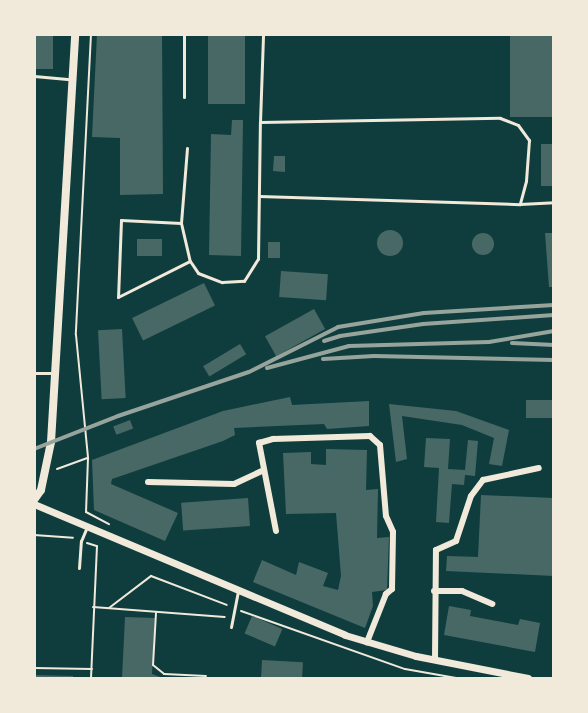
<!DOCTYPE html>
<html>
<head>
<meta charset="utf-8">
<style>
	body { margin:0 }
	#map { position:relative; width:588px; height:713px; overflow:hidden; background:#0f3d3e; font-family:"Fira Sans Condensed",sans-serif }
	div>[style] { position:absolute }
	.building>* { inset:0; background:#486865; transform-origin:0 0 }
	.round { border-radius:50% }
	.path>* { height:2px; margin:-1px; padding:0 1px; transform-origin:1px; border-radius:1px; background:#f1e9da }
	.service>* { height:3px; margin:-1.5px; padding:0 1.5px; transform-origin:1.5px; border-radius:1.5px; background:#f1e9da }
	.minor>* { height:6px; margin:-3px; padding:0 3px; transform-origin:3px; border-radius:3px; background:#f1e9da }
	.tertiary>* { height:7px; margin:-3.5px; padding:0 3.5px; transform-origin:3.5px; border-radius:3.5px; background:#f1e9da }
	.secondary>* { height:8px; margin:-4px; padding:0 4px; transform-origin:4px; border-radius:4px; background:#f1e9da }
	.rail>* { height:4px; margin:-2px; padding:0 2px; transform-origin:2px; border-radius:2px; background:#97a49c }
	span { translate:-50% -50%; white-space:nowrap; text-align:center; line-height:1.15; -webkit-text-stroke:6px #f1e9da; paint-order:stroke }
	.frame { position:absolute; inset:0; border:36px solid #f1e9da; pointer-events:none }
</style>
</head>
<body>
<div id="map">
	<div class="building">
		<i style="left:35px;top:34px;width:18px;height:35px"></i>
		<i style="clip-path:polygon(97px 34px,162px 34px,163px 194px,120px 195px,120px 138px,92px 137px)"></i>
		<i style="left:208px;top:34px;width:37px;height:70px"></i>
		<i style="left:510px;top:34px;width:44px;height:83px"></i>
		<i style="clip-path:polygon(232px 120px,243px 120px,241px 256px,209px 255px,211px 134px,231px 135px)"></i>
		<i style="left:541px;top:144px;width:13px;height:42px"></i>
		<i style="clip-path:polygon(274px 156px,285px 156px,285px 172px,273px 171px)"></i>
		<i class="round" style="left:377px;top:230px;width:26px;height:26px"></i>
		<i class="round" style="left:472px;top:233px;width:22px;height:22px"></i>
		<i style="clip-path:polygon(545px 233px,554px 233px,554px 287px,549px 287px)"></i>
		<i style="left:162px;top:239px;width:17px;height:25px;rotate:90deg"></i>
		<i style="left:268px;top:242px;width:12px;height:16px"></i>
		<i style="left:281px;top:271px;width:47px;height:26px;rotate:4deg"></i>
		<i style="left:204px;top:283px;width:25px;height:80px;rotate:64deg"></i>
		<i style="left:314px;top:309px;width:23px;height:56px;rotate:61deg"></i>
		<i style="left:122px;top:329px;width:69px;height:24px;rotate:87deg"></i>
		<i style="left:240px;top:344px;width:12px;height:43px;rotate:59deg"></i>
		<i style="clip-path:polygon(290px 397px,292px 405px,369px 401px,369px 426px,327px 429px,324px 424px,234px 428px,235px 435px,223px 441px,112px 479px,111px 484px,178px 513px,165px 541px,94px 510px,92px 460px,223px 411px)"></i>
		<i style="left:554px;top:400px;width:18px;height:28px;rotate:90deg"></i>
		<i style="clip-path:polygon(389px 404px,456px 411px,509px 430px,502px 466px,489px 464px,494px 438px,462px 425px,402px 416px,407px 459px,396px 462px)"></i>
		<i style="left:130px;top:420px;width:9px;height:18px;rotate:69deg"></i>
		<i style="clip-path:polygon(426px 438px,450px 439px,448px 469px,465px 470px,468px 440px,478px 441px,475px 476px,465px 475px,464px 485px,452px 484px,449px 523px,436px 522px,439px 468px,424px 467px)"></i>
		<i style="clip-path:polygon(326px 449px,367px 450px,366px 490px,378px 489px,377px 538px,389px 537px,387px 590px,372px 592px,373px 606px,365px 628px,253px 582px,262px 560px,296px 575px,299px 562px,328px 573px,323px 586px,338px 590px,341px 576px,336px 513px,286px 514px,283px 453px,311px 452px,311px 464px,326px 465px)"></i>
		<i style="clip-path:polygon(481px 495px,554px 498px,554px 576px,446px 571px,447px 556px,478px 557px)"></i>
		<i style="left:248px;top:498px;width:28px;height:67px;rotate:86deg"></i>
		<i style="clip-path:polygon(449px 606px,471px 610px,470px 616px,518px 625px,520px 619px,540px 623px,535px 652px,444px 635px)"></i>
		<i style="left:252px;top:616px;width:33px;height:19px;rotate:23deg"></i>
		<i style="clip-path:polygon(125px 617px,155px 618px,152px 674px,163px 678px,122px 678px)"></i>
		<i style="left:262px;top:660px;width:41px;height:18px;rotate:3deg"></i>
		<i style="clip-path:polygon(34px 675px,73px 676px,73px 678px,34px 678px)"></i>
	</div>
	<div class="path">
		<i style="left:91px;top:34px;width:301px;rotate:92.9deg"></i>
		<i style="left:76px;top:335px;width:124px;rotate:84.4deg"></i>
		<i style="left:88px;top:458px;width:54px;rotate:92.1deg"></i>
		<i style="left:86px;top:512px;width:26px;rotate:28deg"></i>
		<i style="left:57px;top:469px;width:33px;rotate:-20deg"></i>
		<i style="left:34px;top:535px;width:39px;rotate:4deg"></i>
		<i style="left:87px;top:543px;width:10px;rotate:17deg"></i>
		<i style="left:97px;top:546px;width:132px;rotate:92.6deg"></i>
		<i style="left:93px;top:607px;width:132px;rotate:4.3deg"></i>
		<i style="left:109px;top:608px;width:53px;rotate:-37.3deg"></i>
		<i style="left:151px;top:576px;width:81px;rotate:20.9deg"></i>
		<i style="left:241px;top:611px;width:174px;rotate:19.5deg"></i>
		<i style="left:405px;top:669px;width:52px;rotate:10deg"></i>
		<i style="left:156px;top:613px;width:52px;rotate:93.3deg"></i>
		<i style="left:153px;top:665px;width:14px;rotate:39deg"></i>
		<i style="left:164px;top:674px;width:42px;rotate:2.7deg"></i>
		<i style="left:34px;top:668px;width:58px;rotate:1deg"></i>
	</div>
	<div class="service">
		<i style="left:184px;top:34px;width:63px;rotate:90deg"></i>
		<i style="left:34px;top:76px;width:36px;rotate:5deg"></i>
		<i style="left:260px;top:122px;width:88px;rotate:-88deg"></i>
		<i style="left:187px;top:148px;width:75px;rotate:94.6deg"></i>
		<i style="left:181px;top:223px;width:39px;rotate:77deg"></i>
		<i style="left:190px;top:261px;width:14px;rotate:56deg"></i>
		<i style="left:198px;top:273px;width:26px;rotate:21deg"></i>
		<i style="left:222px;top:282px;width:22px;rotate:-3deg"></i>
		<i style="left:244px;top:281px;width:26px;rotate:-58deg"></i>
		<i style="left:258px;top:259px;width:137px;rotate:-89.2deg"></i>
		<i style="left:260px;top:122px;width:240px;rotate:-1deg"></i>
		<i style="left:500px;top:118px;width:19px;rotate:21deg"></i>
		<i style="left:518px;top:125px;width:19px;rotate:54deg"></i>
		<i style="left:529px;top:140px;width:41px;rotate:94.2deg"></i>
		<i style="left:526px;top:181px;width:24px;rotate:105deg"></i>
		<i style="left:259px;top:196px;width:261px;rotate:1.8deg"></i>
		<i style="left:520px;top:204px;width:34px;rotate:-3deg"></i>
		<i style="left:181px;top:223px;width:60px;rotate:-177.1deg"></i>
		<i style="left:121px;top:220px;width:77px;rotate:92.2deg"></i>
		<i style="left:118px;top:297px;width:80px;rotate:-26.6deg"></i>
		<i style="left:34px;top:373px;width:20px"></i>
		<i style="left:79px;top:568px;width:27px;rotate:-86deg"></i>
		<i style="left:81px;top:541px;width:15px;rotate:-67deg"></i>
		<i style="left:231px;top:627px;width:38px;rotate:-79deg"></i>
	</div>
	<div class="minor">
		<i style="left:148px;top:482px;width:86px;rotate:1.3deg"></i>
		<i style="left:234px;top:484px;width:33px;rotate:-25deg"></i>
		<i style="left:276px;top:531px;width:90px;rotate:-100.9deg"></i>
		<i style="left:259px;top:443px;width:15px;rotate:-16deg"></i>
		<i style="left:273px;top:439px;width:97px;rotate:-1.8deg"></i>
		<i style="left:370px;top:436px;width:13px;rotate:42deg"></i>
		<i style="left:380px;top:445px;width:71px;rotate:85.2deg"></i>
		<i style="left:386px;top:516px;width:17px;rotate:66deg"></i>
		<i style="left:393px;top:532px;width:57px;rotate:91deg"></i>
		<i style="left:392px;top:589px;width:8px;rotate:140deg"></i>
		<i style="left:386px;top:594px;width:52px;rotate:111.6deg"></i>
		<i style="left:434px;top:591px;width:28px"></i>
		<i style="left:462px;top:591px;width:33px;rotate:23deg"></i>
		<i style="left:435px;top:660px;width:110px;rotate:-89.5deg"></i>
		<i style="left:436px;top:550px;width:22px;rotate:-24deg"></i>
		<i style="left:456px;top:541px;width:47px;rotate:-71.6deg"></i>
		<i style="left:471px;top:496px;width:20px;rotate:-53deg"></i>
		<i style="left:483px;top:480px;width:57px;rotate:-12.1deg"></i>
	</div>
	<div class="tertiary">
		<i style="left:34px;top:504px;width:337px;rotate:22.8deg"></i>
		<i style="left:345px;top:635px;width:74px;rotate:16.5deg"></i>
		<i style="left:416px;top:656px;width:114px;rotate:11.1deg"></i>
	</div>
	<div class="secondary">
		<i style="left:34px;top:500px;width:12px;rotate:-55deg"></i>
		<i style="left:41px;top:490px;width:49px;rotate:-78.2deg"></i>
		<i style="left:51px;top:442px;width:409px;rotate:-86.6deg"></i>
	</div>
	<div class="rail">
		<i style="left:324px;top:341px;width:17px;rotate:-17deg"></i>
		<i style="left:340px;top:336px;width:84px;rotate:-8.2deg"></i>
		<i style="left:423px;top:324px;width:131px;rotate:-3.9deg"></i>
		<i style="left:512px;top:343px;width:42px;rotate:2.7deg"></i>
		<i style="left:323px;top:359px;width:51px;rotate:-3.4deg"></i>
		<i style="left:374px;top:356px;width:180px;rotate:1.3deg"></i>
		<i style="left:267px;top:368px;width:85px;rotate:-15deg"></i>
		<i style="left:349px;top:346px;width:140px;rotate:-1.6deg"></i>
		<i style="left:489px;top:342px;width:66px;rotate:-9.6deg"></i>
		<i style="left:34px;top:449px;width:90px;rotate:-21.4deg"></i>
		<i style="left:118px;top:416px;width:138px;rotate:-18.6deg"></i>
		<i style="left:249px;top:372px;width:100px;rotate:-26.8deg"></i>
		<i style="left:338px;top:327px;width:87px;rotate:-9.2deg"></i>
		<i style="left:424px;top:313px;width:130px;rotate:-3.5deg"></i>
	</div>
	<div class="frame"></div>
</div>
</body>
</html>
